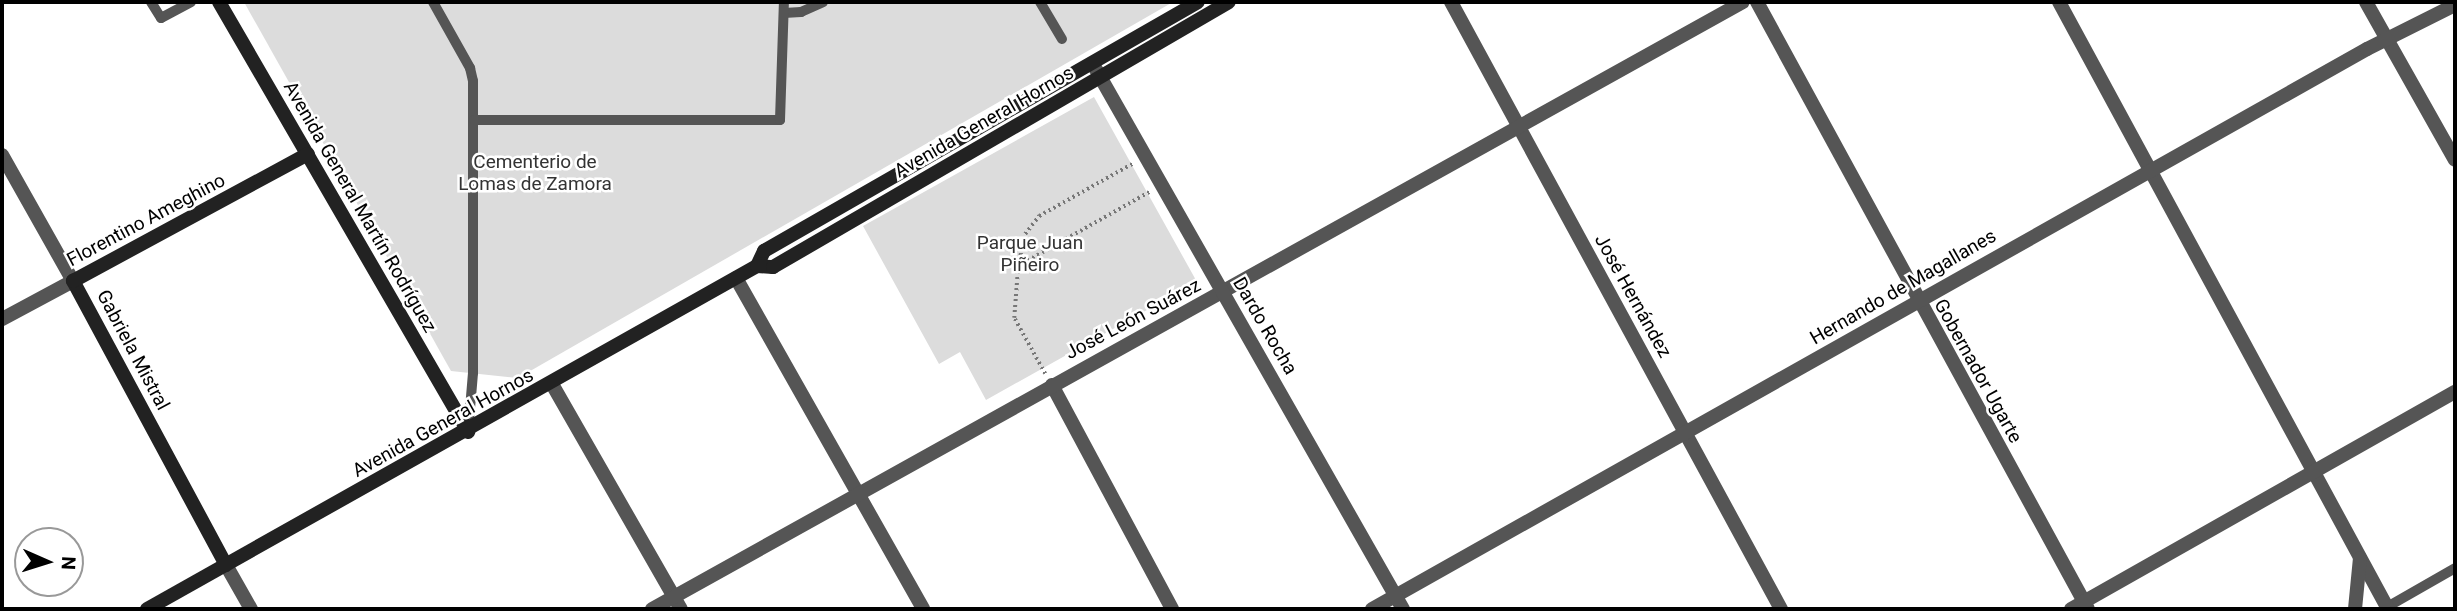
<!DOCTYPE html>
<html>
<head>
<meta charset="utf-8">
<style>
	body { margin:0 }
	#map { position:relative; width:2457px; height:611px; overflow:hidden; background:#fff; font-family:Roboto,sans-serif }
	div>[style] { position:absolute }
	.green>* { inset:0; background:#dcdcdc }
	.path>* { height:3.5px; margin-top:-1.75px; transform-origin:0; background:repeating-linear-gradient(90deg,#777 0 2px,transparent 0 5.5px) }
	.service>* { height:10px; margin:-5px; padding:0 5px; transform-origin:5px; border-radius:5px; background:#555 }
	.minor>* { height:14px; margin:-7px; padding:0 7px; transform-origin:7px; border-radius:7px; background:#555 }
	.tertiary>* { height:14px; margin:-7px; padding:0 7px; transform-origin:7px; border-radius:7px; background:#555 }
	.secondary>* { height:14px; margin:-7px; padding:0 7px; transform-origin:7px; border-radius:7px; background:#222 }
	span { translate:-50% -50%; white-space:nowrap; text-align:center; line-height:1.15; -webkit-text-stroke:5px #fff; paint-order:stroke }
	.street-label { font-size:19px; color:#000 }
	.park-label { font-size:19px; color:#333 }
	.frame { position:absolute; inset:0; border:4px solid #000; pointer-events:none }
	.north { position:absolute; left:14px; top:527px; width:70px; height:70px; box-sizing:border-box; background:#fff; border:2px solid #999; border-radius:50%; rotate:93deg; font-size:19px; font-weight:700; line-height:28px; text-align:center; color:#000 }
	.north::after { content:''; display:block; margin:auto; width:24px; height:32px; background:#000; clip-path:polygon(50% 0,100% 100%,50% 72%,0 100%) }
</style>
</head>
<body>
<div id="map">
	<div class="green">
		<i style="clip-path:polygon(244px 2px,1173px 2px,518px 378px,451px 371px)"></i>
		<i style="clip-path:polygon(1094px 97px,1197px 282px,986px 400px,960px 352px,939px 364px,863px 226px)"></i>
	</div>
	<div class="path">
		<i style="left:1018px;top:266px;width:33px;rotate:-78deg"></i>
		<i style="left:1025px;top:234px;width:23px;rotate:-52deg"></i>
		<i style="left:1039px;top:216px;width:107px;rotate:-29.2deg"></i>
		<i style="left:1045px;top:374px;width:64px;rotate:-119deg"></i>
		<i style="left:1014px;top:318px;width:52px;rotate:-85.6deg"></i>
		<i style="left:1018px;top:266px;width:153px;rotate:-29.4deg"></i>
	</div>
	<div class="service">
		<i style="left:151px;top:2px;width:19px;rotate:58deg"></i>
		<i style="left:161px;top:18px;width:34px;rotate:-28deg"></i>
		<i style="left:433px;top:2px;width:76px;rotate:60.7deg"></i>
		<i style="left:470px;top:68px;width:13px;rotate:77deg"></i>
		<i style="left:473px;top:81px;width:292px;rotate:90deg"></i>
		<i style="left:473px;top:373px;width:59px;rotate:94.8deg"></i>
		<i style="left:1040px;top:2px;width:43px;rotate:59.3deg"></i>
		<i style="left:784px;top:13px;width:17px;rotate:-3deg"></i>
		<i style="left:801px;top:12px;width:24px;rotate:-24deg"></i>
		<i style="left:474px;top:120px;width:306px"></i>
		<i style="left:780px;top:120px;width:118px;rotate:-88.1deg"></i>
		<i style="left:2387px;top:607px;width:78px;rotate:-29.8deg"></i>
	</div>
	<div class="minor">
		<i style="left:1451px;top:2px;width:691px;rotate:61.47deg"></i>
		<i style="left:1757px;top:2px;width:691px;rotate:61.4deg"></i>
		<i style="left:2059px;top:2px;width:690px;rotate:61.54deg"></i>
		<i style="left:2366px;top:2px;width:181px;rotate:60.6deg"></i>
		<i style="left:2px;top:155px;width:145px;rotate:60.6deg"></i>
		<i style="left:73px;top:281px;width:81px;rotate:151.8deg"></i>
		<i style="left:736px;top:278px;width:380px;rotate:60.5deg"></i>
		<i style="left:552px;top:384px;width:259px;rotate:60.2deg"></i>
		<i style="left:1052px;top:385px;width:254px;rotate:61.8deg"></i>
		<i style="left:226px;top:565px;width:51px;rotate:60.4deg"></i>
		<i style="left:652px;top:609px;width:1248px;rotate:-29.09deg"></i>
		<i style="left:1372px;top:609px;width:1142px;rotate:-29.37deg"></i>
		<i style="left:2367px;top:49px;width:98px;rotate:-26.6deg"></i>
		<i style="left:2071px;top:609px;width:441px;rotate:-29.5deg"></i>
		<i style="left:2355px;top:609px;width:51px;rotate:-84.4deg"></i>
	</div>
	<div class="tertiary">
		<i style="left:1094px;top:66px;width:625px;rotate:60.36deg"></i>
	</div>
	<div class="secondary">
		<i style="left:219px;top:2px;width:497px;rotate:59.9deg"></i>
		<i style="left:757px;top:266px;width:17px;rotate:-65deg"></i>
		<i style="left:764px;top:251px;width:500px;rotate:-29.84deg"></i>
		<i style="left:226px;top:565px;width:323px;rotate:-118.3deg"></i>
		<i style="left:73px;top:281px;width:267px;rotate:-28.4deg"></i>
		<i style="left:147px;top:609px;width:700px;rotate:-29.35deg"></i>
		<i style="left:757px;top:266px;width:16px;rotate:4deg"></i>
		<i style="left:773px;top:267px;width:527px;rotate:-30.16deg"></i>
	</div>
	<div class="street-label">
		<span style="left:984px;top:122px;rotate:-30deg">Avenida General Hornos</span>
		<span style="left:360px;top:207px;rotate:60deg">Avenida General Martín Rodríguez</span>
		<span style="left:146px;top:220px;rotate:-28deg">Florentino Ameghino</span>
		<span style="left:1903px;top:287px;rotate:-30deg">Hernando de Magallanes</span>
		<span style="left:1633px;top:296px;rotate:61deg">José Hernández</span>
		<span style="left:1133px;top:319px;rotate:-28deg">José León Suárez</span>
		<span style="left:1265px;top:326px;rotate:60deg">Dardo Rocha</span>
		<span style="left:133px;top:350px;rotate:62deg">Gabriela Mistral</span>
		<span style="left:1978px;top:371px;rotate:61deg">Gobernador Ugarte</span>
		<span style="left:443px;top:423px;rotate:-29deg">Avenida General Hornos</span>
	</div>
	<div class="park-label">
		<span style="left:535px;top:173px">Cementerio de<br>Lomas de Zamora</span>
		<span style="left:1030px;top:254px">Parque Juan<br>Piñeiro</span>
	</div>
	<div class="frame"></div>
	<div class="north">N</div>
</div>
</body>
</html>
